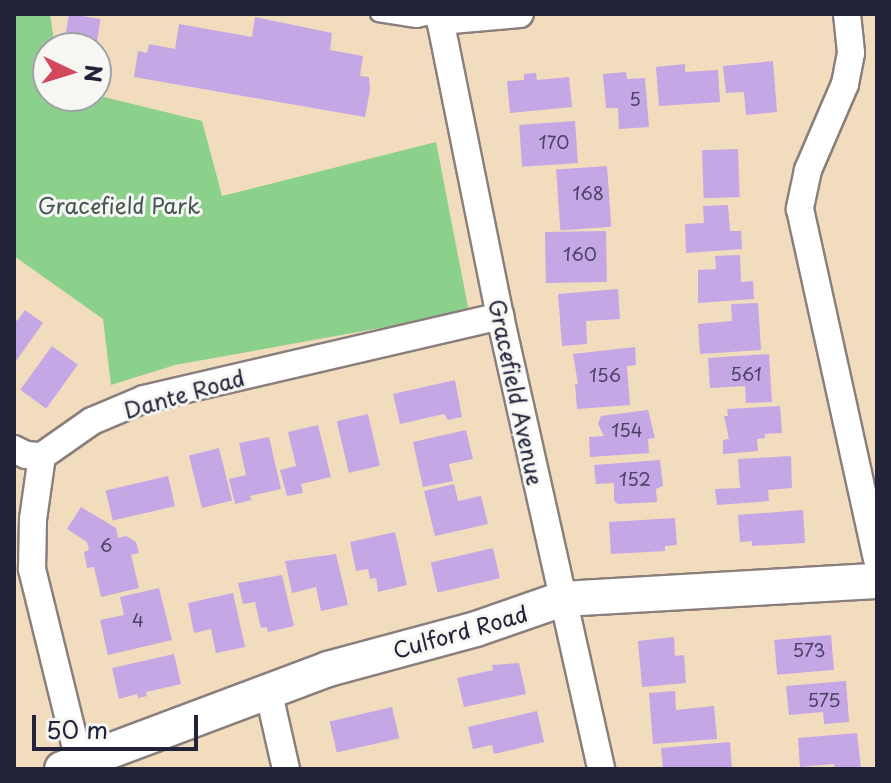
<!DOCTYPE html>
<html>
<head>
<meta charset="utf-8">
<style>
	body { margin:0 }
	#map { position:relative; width:891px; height:783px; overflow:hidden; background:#f1dcbd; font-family:"Playpen Sans",sans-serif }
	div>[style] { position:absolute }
	.green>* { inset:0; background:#8cd18b }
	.building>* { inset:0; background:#c5a7e6; transform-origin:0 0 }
	.roads { filter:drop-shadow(2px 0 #8a7f7c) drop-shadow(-2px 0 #8a7f7c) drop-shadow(0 2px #8a7f7c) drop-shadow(0 -2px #8a7f7c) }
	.service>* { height:14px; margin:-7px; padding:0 7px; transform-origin:7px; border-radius:7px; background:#fff }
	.minor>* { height:26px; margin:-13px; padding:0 13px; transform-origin:13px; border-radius:13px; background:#fff }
	.tertiary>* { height:34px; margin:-17px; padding:0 17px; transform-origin:17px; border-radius:17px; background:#fff }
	span { translate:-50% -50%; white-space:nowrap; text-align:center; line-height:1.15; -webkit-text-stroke:6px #f6f6f2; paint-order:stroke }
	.number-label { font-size:18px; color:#4b4366 }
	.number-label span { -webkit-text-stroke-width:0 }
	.park-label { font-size:22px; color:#425753 }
	.street-label { font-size:22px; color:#22223b }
	.frame { position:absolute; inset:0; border:16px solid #22223b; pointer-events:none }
	.north { position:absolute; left:32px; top:32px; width:80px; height:80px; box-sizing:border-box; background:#f6f6f2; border:2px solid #a1a1a9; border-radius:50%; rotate:94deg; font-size:22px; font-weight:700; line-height:32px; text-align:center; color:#22223b }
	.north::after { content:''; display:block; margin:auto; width:28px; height:36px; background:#d1495b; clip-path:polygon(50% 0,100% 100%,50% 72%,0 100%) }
	.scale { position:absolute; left:32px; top:715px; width:166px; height:36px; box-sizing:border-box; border:4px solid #22223b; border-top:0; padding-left:10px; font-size:24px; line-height:28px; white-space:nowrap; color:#22223b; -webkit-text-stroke:6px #f6f6f2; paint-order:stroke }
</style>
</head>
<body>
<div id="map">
	<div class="green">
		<i style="clip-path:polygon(14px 14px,50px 14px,55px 48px,48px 48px,48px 96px,96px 95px,202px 121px,222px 196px,436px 142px,469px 312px,175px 365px,111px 385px,103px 319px,14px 256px)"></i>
	</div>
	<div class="building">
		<i style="left:69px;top:14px;width:32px;height:25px;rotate:9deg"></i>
		<i style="clip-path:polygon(255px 17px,332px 33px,330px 50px,363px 56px,360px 76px,369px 77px,370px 90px,365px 117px,134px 77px,138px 51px,147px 53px,149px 44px,175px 49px,179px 24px,252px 37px)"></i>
		<i style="clip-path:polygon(773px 61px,777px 112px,746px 115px,744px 92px,726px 93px,723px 66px)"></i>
		<i style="clip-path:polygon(685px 64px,685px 72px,718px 70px,720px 102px,659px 106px,656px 67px)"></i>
		<i style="clip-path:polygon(626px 72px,627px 79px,645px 78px,649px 127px,619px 129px,618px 108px,606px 108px,603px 74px)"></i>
		<i style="clip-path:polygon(536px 73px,537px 80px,569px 77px,572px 107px,510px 113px,507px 81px,524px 80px,524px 74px)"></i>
		<i style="left:575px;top:121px;width:42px;height:56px;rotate:86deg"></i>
		<i style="left:738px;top:149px;width:48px;height:36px;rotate:88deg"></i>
		<i style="left:607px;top:166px;width:61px;height:51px;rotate:86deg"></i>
		<i style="clip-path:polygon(728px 205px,730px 231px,741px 231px,742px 249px,686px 253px,685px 224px,704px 223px,703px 206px)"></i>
		<i style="left:606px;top:231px;width:51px;height:61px;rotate:89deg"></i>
		<i style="clip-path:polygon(740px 255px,741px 282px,753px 281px,754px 299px,698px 303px,698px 270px,716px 269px,715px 256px)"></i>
		<i style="clip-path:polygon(618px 289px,620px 319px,586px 321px,587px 344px,562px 346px,558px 294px)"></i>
		<i style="clip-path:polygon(758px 303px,761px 350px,700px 354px,698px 324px,732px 321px,731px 304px)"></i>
		<i style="clip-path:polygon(25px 310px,43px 323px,14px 364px,14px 318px,17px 321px)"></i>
		<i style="left:52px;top:346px;width:32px;height:54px;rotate:36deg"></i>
		<i style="clip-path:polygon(635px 347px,636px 365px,627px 366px,630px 405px,577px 409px,575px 384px,578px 384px,573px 354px)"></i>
		<i style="clip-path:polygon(769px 354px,772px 402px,746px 403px,745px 386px,710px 388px,708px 358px)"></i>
		<i style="clip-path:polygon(455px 380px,462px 417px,448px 420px,444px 414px,400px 424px,393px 394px)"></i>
		<i style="clip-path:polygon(780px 406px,782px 433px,765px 434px,765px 438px,757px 439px,758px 451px,723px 454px,723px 440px,729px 439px,724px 416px,728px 416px,727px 409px)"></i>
		<i style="clip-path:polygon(648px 410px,655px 438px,648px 439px,649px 453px,590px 457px,589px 437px,604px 436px,598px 424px,601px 416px)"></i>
		<i style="left:368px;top:414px;width:53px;height:32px;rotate:77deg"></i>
		<i style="clip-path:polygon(318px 425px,331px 477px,301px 484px,303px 493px,287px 496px,280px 470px,296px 466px,288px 432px)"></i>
		<i style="clip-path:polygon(466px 430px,473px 459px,449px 464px,453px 481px,423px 487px,413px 442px)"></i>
		<i style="clip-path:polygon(269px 437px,281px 489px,250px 496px,252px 500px,235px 504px,229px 479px,246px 475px,239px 443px)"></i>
		<i style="left:219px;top:448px;width:54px;height:31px;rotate:76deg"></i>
		<i style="clip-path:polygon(791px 456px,792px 488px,768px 490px,769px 501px,717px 505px,715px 489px,740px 488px,738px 459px)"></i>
		<i style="clip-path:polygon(660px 460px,663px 486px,656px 489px,657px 502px,618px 504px,614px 501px,614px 483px,596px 484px,594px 465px)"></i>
		<i style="left:168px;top:476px;width:31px;height:64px;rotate:77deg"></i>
		<i style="clip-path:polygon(454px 484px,458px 501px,481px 496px,488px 524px,435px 536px,424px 491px)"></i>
		<i style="clip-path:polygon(81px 507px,116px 528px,118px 538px,126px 536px,136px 542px,139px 553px,131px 555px,139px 588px,101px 597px,94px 567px,87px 568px,84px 552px,89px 550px,87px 542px,67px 529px)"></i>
		<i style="clip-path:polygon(803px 510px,805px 543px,752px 546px,752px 541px,740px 542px,738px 515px)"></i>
		<i style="clip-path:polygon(675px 518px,677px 545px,665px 546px,665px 551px,611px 554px,609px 522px)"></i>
		<i style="clip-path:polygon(395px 532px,407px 585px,378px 592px,376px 578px,370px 579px,368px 569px,356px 571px,350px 542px)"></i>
		<i style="left:493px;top:548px;width:31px;height:64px;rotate:77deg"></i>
		<i style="clip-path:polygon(336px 554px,348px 605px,321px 611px,316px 587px,292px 593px,285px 561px)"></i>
		<i style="clip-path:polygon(282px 575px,294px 626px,268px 632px,267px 627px,261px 628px,255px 602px,243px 604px,238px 583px)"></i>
		<i style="clip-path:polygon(159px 588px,172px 640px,108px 655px,100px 620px,124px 615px,120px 597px)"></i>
		<i style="clip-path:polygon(233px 593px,245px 647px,216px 653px,211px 629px,194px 633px,188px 603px)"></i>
		<i style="left:831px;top:635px;width:35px;height:57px;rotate:85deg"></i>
		<i style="clip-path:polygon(674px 637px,675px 656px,684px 655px,686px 683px,642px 687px,638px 641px)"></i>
		<i style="clip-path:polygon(174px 654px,181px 684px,146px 692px,147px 696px,138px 698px,137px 694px,119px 699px,112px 668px)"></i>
		<i style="clip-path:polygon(519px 663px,526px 694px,464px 707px,457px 678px,493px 670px,492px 665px)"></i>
		<i style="clip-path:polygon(846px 681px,849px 722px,824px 724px,823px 712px,789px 715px,786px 686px)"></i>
		<i style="clip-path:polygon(675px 691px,676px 710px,714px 706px,717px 739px,653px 744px,649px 693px)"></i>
		<i style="left:392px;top:707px;width:32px;height:64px;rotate:77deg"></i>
		<i style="clip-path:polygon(537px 711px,544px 742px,494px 754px,492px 745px,473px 749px,468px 727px)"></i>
		<i style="clip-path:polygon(857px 733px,861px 769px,835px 769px,834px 764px,800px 767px,798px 738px)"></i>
		<i style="clip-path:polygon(730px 742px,732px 769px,663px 769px,661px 748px)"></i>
	</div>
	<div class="roads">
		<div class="service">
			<i style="left:378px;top:14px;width:39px;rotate:9deg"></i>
			<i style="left:417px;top:20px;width:23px;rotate:-13deg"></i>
		</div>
		<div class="minor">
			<i style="left:439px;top:14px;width:308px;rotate:78.6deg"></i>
			<i style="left:500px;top:316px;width:464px;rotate:77.4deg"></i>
			<i style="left:847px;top:14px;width:39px;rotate:84deg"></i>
			<i style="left:851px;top:53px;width:32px;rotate:101deg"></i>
			<i style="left:845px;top:84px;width:94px;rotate:113.3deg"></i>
			<i style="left:808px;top:170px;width:40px;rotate:102deg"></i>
			<i style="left:800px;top:209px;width:358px;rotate:77.6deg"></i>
			<i style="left:440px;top:21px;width:80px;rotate:-5deg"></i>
			<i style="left:14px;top:449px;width:13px;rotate:27deg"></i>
			<i style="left:26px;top:455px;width:16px;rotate:4deg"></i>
			<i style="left:42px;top:456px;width:61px;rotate:-35deg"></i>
			<i style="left:92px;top:421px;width:56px;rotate:-22.9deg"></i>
			<i style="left:144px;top:399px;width:366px;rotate:-13.1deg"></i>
			<i style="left:42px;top:456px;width:64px;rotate:98.1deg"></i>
			<i style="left:33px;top:519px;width:50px;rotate:91.1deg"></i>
			<i style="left:32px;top:569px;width:198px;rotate:76.2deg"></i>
			<i style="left:269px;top:694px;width:77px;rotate:77.2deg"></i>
		</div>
		<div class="tertiary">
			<i style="left:62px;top:769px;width:284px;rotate:-20.6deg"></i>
			<i style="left:328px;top:669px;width:153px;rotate:-15.1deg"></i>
			<i style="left:476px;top:629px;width:91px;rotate:-19.2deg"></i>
			<i style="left:562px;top:599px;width:316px;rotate:-3.3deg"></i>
		</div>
	</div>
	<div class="number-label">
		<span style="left:635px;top:99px">5</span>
		<span style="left:554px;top:142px">170</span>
		<span style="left:588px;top:193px">168</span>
		<span style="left:580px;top:254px">160</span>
		<span style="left:746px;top:374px">561</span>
		<span style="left:605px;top:375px">156</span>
		<span style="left:627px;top:430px">154</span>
		<span style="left:635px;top:479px">152</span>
		<span style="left:106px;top:545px">6</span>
		<span style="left:138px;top:620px">4</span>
		<span style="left:809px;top:650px">573</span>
		<span style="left:824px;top:700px">575</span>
	</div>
	<div class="park-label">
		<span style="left:119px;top:205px">Gracefield Park</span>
	</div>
	<div class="street-label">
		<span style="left:517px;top:392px;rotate:78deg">Gracefield Avenue</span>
		<span style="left:184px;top:393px;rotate:-16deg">Dante Road</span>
		<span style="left:460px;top:631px;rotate:-16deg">Culford Road</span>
	</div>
	<div class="frame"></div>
	<div class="north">N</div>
	<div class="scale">50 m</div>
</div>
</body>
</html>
